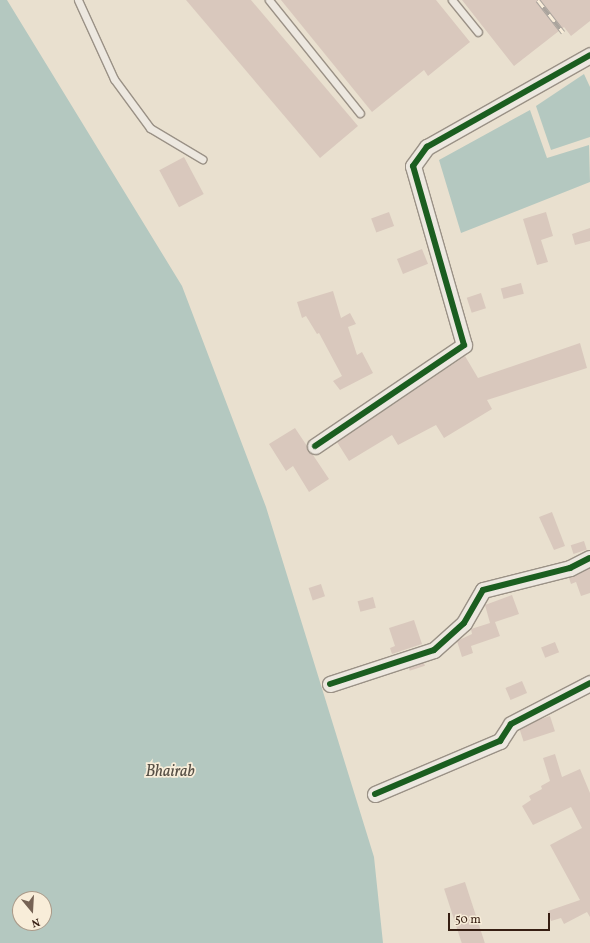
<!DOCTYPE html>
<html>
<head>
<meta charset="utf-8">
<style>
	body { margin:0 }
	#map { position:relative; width:590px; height:943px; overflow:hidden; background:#e9e0cf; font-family:Vollkorn,serif }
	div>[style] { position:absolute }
	.water>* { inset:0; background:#b4c8c0 }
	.building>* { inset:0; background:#d9c8bd; transform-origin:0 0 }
	.roads { filter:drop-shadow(1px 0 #9a9186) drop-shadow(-1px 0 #9a9186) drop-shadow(0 1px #9a9186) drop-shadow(0 -1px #9a9186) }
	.lane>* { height:7px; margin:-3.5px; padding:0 3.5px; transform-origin:3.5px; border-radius:3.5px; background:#ede8e0 }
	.street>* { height:15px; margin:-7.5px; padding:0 7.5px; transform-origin:7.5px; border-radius:7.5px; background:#ede8e0 }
	.rail>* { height:4.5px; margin-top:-2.25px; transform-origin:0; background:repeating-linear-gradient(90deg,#f8edd9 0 9px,#aaa49d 0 18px); box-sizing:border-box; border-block:1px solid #aaa49d }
	.cycleway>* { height:6px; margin:-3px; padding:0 3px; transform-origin:3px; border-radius:3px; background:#1b5e20 }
	span { translate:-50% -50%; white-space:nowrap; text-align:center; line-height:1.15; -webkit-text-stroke:3.5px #f8edd9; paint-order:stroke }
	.water-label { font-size:16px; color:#554e44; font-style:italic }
	.north { position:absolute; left:12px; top:891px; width:40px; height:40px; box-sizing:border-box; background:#f8edd9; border:1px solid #aa9a89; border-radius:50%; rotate:162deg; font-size:11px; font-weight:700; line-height:16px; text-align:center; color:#361e12 }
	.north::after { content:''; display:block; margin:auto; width:14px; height:18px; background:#756254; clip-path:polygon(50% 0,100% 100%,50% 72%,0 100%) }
	.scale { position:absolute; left:448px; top:913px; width:102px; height:18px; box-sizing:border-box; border:2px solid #361e12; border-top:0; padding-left:5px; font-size:12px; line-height:14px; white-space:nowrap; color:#361e12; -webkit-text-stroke:3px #f8edd9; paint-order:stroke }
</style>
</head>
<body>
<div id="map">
	<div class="water">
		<i style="clip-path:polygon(evenodd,0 0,7px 0,182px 286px,266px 507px,374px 857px,383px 943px,0 943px,0 0,20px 899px,44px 899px,44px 923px,20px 923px,20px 899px)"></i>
		<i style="clip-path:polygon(584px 74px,590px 87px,590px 137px,551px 150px,536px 106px)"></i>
		<i style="clip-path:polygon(530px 110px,547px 158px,589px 145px,590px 182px,461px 233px,439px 160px)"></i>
	</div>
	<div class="building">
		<i style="clip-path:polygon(186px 0,251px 0,358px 126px,320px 158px)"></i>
		<i style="clip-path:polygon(281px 0,436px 0,470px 42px,428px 76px,424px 70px,372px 112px)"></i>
		<i style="clip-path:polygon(462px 0,590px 0,590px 21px,571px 36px,564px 27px,514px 66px)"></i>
		<i style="left:184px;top:157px;width:42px;height:28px;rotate:62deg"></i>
		<i style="left:389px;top:212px;width:15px;height:19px;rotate:70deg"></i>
		<i style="clip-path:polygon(546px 212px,553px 236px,541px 240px,548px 262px,537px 265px,523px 219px)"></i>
		<i style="clip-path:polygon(590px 228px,590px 241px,575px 245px,572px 234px)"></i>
		<i style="left:422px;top:249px;width:16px;height:27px;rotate:68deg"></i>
		<i style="left:521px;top:283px;width:11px;height:21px;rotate:75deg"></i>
		<i style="clip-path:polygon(333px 291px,341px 318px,350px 313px,356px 324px,348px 327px,357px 355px,362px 352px,373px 373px,340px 390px,333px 381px,342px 376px,319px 333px,317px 334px,306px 316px,302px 318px,297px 302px)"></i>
		<i style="left:481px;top:293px;width:16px;height:15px;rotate:72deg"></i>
		<i style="clip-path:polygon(580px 343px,587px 368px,487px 400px,492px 409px,444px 438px,436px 425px,398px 445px,392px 435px,349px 461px,337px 442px,465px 356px,478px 378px)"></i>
		<i style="clip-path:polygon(295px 428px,329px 479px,309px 492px,293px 466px,286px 471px,269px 444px)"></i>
		<i style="clip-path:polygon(552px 512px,565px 546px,554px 550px,539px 517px)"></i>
		<i style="left:584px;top:541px;width:9px;height:14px;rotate:72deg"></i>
		<i style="clip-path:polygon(590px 568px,590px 593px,581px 596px,576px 582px,571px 584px,569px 578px)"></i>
		<i style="left:321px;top:584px;width:13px;height:13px;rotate:72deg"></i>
		<i style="clip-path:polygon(512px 595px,519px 614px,495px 622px,500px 636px,471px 646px,473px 653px,462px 657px,457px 641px,472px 634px,471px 629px,490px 623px,485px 605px)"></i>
		<i style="left:373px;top:597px;width:11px;height:16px;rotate:75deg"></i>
		<i style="clip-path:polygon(414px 620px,422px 644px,392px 654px,390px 648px,395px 646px,389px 628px)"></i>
		<i style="left:555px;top:642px;width:11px;height:15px;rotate:68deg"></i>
		<i style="left:424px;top:663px;width:3px;height:16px;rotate:72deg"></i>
		<i style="left:522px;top:681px;width:13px;height:18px;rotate:67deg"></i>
		<i style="left:550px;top:716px;width:16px;height:33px;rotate:72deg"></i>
		<i style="clip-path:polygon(555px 754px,562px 777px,580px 769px,590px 793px,590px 917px,587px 912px,564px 924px,561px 918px,551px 921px,548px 911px,580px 900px,550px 845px,582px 828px,571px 807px,533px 825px,522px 806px,531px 800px,529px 796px,542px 789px,541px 786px,550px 781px,543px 758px)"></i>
		<i style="left:465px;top:882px;width:64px;height:22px;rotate:72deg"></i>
	</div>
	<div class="roads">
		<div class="lane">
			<i style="left:78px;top:0;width:87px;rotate:65.5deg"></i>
			<i style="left:114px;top:79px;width:61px;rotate:53.7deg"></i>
			<i style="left:150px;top:128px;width:61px;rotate:30.8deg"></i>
			<i style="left:269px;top:0;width:145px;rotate:51.2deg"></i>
			<i style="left:452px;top:0;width:41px;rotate:50.9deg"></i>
		</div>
		<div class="street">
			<i style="left:315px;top:446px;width:180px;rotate:-34.1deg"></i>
			<i style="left:464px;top:345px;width:186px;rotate:-105.9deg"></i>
			<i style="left:413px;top:166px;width:24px;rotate:-54deg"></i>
			<i style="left:427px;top:147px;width:187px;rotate:-29.4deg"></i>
			<i style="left:330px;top:684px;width:109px;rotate:-18.1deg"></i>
			<i style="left:434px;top:650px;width:40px;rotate:-42deg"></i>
			<i style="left:464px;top:623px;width:38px;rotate:-60deg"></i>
			<i style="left:483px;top:590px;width:90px;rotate:-14.2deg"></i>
			<i style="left:570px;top:568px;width:22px;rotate:-27deg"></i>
			<i style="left:375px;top:794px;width:136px;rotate:-23deg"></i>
			<i style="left:500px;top:741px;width:20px;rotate:-57deg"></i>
			<i style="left:511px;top:724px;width:89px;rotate:-27.4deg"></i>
		</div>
	</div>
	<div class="rail">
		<i style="left:538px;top:0;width:41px;rotate:52deg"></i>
	</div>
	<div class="cycleway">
		<i style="left:315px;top:446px;width:180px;rotate:-34.1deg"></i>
		<i style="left:464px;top:345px;width:186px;rotate:-105.9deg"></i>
		<i style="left:413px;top:166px;width:24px;rotate:-54deg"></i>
		<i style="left:427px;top:147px;width:187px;rotate:-29.4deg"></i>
		<i style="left:330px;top:684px;width:109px;rotate:-18.1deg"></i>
		<i style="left:434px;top:650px;width:40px;rotate:-42deg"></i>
		<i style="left:464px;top:623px;width:38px;rotate:-60deg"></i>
		<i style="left:483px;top:590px;width:90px;rotate:-14.2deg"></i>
		<i style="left:570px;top:568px;width:22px;rotate:-27deg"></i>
		<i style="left:375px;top:794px;width:136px;rotate:-23deg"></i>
		<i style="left:500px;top:741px;width:20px;rotate:-57deg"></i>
		<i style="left:511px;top:724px;width:89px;rotate:-27.4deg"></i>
	</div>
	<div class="water-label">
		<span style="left:170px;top:772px">Bhairab</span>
	</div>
	<div class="north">N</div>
	<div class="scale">50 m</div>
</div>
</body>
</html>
